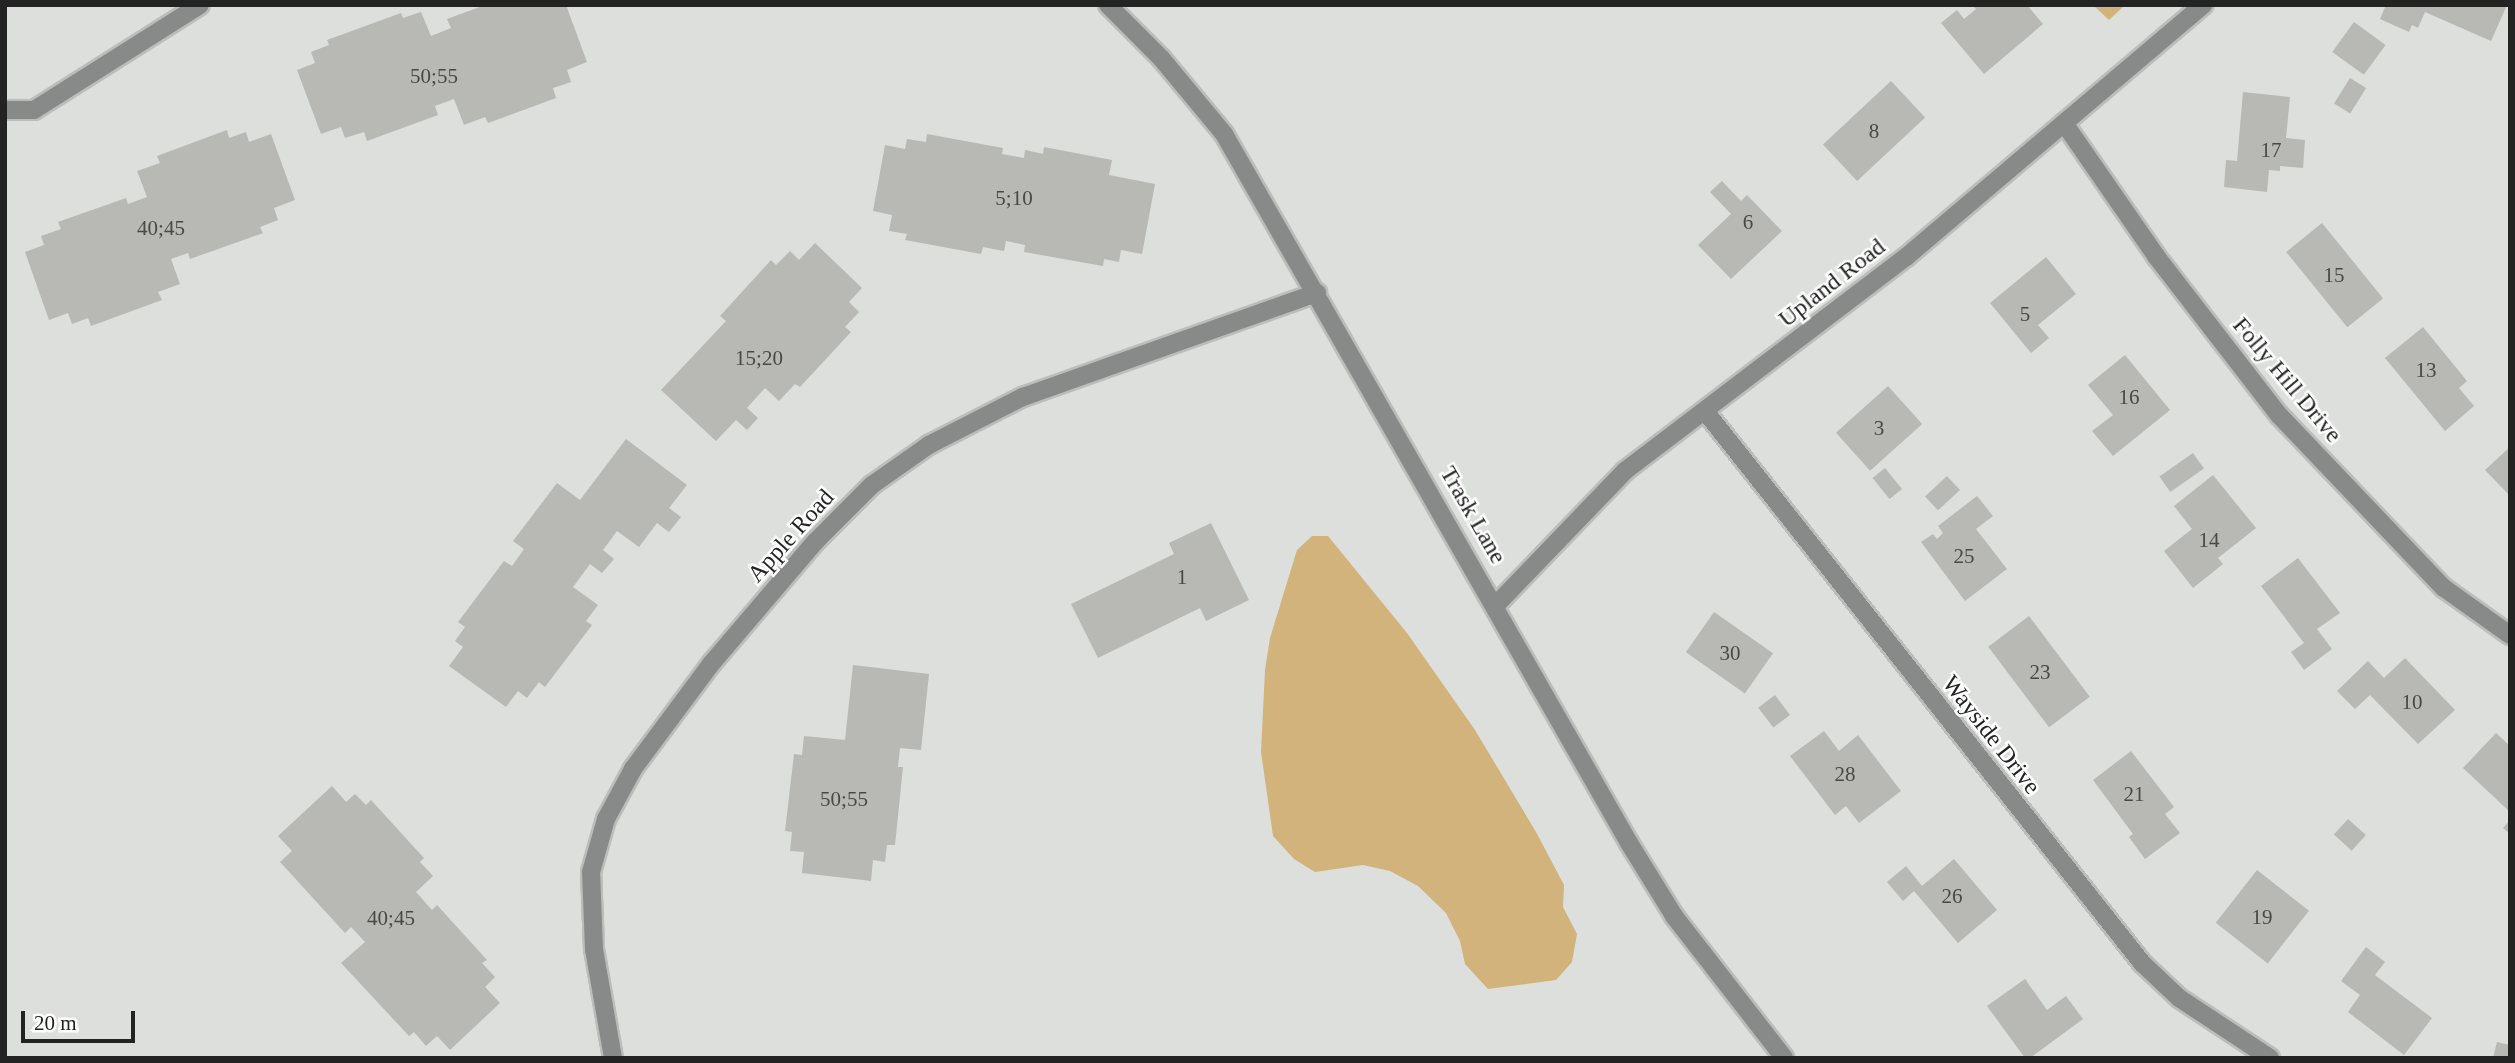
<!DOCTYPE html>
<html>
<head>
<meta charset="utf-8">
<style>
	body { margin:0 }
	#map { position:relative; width:2515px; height:1063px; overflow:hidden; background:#dcdfdc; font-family:Georgia,serif }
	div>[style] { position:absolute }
	.green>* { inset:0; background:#d1b37b }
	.building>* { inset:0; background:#b8b8b5; transform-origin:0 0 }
	.roads { filter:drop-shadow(2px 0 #bbbdbb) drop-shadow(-2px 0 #bbbdbb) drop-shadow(0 2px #bbbdbb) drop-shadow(0 -2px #bbbdbb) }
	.minor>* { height:18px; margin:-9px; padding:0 9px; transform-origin:9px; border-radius:9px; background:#888989 }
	span { translate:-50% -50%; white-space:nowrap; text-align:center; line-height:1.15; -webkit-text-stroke:5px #fff; paint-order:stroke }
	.number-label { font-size:21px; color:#484847 }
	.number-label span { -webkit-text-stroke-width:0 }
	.street-label { font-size:24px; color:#222322 }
	.frame { position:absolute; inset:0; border:7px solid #222322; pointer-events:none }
	.scale { position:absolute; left:21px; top:1011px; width:114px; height:32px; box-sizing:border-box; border:4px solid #222322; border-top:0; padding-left:9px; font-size:21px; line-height:24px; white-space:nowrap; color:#222322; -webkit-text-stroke:5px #fff; paint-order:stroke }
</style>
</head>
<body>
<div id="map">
	<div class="green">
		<i style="clip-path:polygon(2093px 5px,2125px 5px,2109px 20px)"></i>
		<i style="clip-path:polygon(1312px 536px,1328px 536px,1407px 633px,1475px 730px,1536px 832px,1564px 885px,1563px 907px,1577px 934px,1572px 962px,1556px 980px,1488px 989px,1465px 964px,1460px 941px,1446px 913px,1418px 886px,1390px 871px,1363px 865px,1315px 872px,1294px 859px,1273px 836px,1261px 752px,1265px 670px,1270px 638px,1297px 550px)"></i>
	</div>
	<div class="building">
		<i style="clip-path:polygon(485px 5px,566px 5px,587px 62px,567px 70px,571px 82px,553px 88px,556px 98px,488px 123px,485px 117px,464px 125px,454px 99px,435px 106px,438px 115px,367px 141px,364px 132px,345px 138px,341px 127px,321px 134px,297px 70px,315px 63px,311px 52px,329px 45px,327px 40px,401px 13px,403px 18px,421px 12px,431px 36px,451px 28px,447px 19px)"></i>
		<i style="clip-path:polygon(1972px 5px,2027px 5px,2043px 24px,1984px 74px,1941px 23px,1957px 10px,1964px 19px,1976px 9px)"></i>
		<i style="clip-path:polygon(2386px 5px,2507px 5px,2491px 41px,2425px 12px,2418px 28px,2412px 25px,2409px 32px,2380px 19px)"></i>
		<i style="left:2354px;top:22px;width:39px;height:37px;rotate:36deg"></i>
		<i style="left:2350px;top:78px;width:19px;height:30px;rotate:32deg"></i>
		<i style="left:1891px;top:81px;width:50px;height:93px;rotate:47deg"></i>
		<i style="clip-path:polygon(2243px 92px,2290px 97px,2286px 138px,2305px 140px,2303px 168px,2280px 166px,2280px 171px,2269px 170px,2267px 192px,2224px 187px,2226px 160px,2237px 161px)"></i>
		<i style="clip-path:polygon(227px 130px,229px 138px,246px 132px,249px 142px,271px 134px,295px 200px,274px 208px,278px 220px,260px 227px,263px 233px,190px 259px,188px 253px,171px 259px,180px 284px,158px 292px,162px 300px,91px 326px,88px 318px,72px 324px,68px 313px,49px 320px,25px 252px,44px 245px,41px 236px,61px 229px,58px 222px,126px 198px,128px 204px,147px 197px,137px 171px,160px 163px,157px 156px)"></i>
		<i style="clip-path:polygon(927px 134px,1003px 148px,1002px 154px,1024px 158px,1025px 150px,1043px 154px,1044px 147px,1112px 160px,1109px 175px,1155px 184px,1142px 254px,1121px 250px,1119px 262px,1104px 259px,1103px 266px,1024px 252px,1025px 245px,1006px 241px,1004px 251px,983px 247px,981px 254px,905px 240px,907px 234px,889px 231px,892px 215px,873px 211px,885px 145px,905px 149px,907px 139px,926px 142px)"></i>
		<i style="clip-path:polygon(1722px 181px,1741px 201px,1747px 195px,1782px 231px,1731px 279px,1698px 245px,1731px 214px,1710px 192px)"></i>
		<i style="left:2322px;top:223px;width:97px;height:46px;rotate:51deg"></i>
		<i style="clip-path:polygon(815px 243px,862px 288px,849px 302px,859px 312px,845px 327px,851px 332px,800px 387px,795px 384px,779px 401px,765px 388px,747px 408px,758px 418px,747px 430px,736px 420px,716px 441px,661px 390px,726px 321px,720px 316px,771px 260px,776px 265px,790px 251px,799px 260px)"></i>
		<i style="clip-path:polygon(2046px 257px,2076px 294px,2038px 325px,2049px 338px,2031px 353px,1990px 303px)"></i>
		<i style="clip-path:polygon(2423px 327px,2467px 381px,2459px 388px,2474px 406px,2445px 431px,2385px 358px)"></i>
		<i style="clip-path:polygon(2125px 355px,2170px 410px,2113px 456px,2092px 431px,2113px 415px,2088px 385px)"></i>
		<i style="left:1888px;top:386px;width:51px;height:70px;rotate:48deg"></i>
		<i style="clip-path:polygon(626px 439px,687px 485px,669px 508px,681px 517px,669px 532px,657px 523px,639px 547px,617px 531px,603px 550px,614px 559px,602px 573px,590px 564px,573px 587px,598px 605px,586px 621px,592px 625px,545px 687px,539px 682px,527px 698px,518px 691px,506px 707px,449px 666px,463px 647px,455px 641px,465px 627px,458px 622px,504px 561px,512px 566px,524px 549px,513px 541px,557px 483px,580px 500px)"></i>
		<i style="clip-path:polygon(2510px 447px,2510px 496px,2485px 470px)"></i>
		<i style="left:2193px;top:453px;width:19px;height:41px;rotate:55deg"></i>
		<i style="left:1885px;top:468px;width:27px;height:16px;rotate:51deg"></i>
		<i style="clip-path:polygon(2213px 475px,2256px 528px,2218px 558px,2223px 564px,2193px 588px,2164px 551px,2192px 529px,2174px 506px)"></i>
		<i style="left:1947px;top:476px;width:19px;height:30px;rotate:47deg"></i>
		<i style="clip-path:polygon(1977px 496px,1993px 516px,1976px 529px,2007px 569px,1965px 601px,1921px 542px,1933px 534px,1937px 539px,1943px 533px,1938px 526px)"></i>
		<i style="clip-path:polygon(1211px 523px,1249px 600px,1206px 621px,1200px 608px,1098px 658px,1071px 604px,1174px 554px,1169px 543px)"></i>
		<i style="clip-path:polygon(2298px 558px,2340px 613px,2317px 629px,2332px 649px,2304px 670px,2291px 652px,2304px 643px,2261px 586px)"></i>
		<i style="left:1714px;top:612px;width:72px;height:49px;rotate:35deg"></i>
		<i style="left:2029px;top:616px;width:101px;height:51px;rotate:53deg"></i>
		<i style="clip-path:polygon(2405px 658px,2455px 710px,2418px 744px,2370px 695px,2355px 709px,2337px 691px,2368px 661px,2384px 678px)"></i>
		<i style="clip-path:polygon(853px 665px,929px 674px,921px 750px,900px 748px,898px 767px,903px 767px,895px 845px,887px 845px,885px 862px,873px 860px,871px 881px,802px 873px,804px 852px,790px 851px,792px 832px,785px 831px,794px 754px,802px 755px,804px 736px,845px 740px)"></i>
		<i style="left:1775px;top:695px;width:25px;height:21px;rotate:53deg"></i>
		<i style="clip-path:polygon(1824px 731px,1839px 751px,1858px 735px,1901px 791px,1859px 823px,1846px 806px,1835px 815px,1790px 756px)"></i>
		<i style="clip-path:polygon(2496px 733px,2510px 746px,2510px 812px,2463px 768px)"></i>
		<i style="clip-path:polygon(2131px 751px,2174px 807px,2165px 814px,2180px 833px,2145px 859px,2129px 837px,2133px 834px,2093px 780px)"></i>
		<i style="clip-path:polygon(332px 786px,346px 802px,355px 794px,366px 805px,371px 800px,424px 858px,420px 862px,433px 876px,416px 892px,432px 910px,437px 905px,487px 960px,482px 963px,495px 977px,485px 987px,500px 1003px,450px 1050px,437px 1036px,426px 1046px,414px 1032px,409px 1036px,341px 963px,365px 942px,351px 927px,345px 933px,280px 862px,292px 851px,278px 836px)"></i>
		<i style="left:2348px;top:819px;width:24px;height:21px;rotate:42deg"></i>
		<i style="clip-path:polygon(2510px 820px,2510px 834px,2503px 828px)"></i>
		<i style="clip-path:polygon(1954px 859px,1997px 910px,1958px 943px,1914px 891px,1903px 901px,1887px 882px,1906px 866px,1922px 886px)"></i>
		<i style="left:2257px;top:870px;width:66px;height:67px;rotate:38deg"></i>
		<i style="clip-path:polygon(2366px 947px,2385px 962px,2375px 975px,2432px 1018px,2404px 1055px,2348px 1012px,2360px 995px,2341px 981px)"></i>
		<i style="clip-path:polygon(2025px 979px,2047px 1010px,2066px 996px,2083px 1019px,2030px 1058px,2025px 1058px,1987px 1006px)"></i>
		<i style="clip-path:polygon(2497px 1042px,2510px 1045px,2510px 1058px,2493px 1058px)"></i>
	</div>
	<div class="roads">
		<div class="minor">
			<i style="left:1108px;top:5px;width:75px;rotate:45deg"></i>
			<i style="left:1161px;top:58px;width:99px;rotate:50.3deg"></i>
			<i style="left:1224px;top:134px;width:817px;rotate:60.26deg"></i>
			<i style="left:1629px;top:843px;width:86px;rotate:58.3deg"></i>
			<i style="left:1674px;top:916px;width:180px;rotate:52.2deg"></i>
			<i style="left:5px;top:110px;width:29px"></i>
			<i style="left:34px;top:110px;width:196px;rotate:-32.3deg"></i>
			<i style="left:2064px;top:123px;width:162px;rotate:55.3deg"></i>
			<i style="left:2156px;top:256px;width:201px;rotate:52.3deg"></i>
			<i style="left:2279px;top:415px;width:239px;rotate:46.4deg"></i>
			<i style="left:2444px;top:588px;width:81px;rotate:35.5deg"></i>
			<i style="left:1705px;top:411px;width:704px;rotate:51.63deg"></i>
			<i style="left:2142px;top:963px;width:51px;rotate:43.4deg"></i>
			<i style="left:2179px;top:998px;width:109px;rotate:33.4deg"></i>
			<i style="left:1496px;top:605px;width:186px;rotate:-46.1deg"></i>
			<i style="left:1625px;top:471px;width:353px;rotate:-37.3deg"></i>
			<i style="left:1906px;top:257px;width:390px;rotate:-40.3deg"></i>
			<i style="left:613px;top:1058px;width:111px;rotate:-99.9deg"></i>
			<i style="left:594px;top:949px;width:77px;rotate:-92.2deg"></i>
			<i style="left:591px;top:872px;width:55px;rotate:-74.2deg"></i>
			<i style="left:606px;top:819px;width:57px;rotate:-61.6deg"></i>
			<i style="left:633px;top:769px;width:131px;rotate:-53.4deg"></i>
			<i style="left:711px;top:664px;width:160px;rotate:-49.6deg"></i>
			<i style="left:815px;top:542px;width:81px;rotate:-45deg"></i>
			<i style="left:872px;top:485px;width:70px;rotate:-35.1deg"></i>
			<i style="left:929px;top:445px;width:106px;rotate:-27.1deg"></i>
			<i style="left:1023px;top:397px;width:312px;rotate:-19.5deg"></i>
		</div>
	</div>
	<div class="number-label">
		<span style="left:434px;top:76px">50;55</span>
		<span style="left:1874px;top:131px">8</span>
		<span style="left:2271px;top:150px">17</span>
		<span style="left:1014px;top:198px">5;10</span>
		<span style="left:1748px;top:222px">6</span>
		<span style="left:161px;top:228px">40;45</span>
		<span style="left:2334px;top:275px">15</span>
		<span style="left:2025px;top:314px">5</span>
		<span style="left:759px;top:358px">15;20</span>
		<span style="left:2426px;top:370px">13</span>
		<span style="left:2129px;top:397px">16</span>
		<span style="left:1879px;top:428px">3</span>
		<span style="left:2209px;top:540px">14</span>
		<span style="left:1964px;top:556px">25</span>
		<span style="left:1182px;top:577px">1</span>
		<span style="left:1730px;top:653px">30</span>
		<span style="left:2040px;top:672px">23</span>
		<span style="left:2412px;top:702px">10</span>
		<span style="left:1845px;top:774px">28</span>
		<span style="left:2134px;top:794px">21</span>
		<span style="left:844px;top:799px">50;55</span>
		<span style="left:1952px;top:896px">26</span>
		<span style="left:2262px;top:917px">19</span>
		<span style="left:391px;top:918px">40;45</span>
	</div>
	<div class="street-label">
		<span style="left:1832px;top:283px;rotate:-38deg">Upland Road</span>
		<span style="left:2287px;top:380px;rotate:50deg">Folly Hill Drive</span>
		<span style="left:1473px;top:515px;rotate:60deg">Trask Lane</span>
		<span style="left:791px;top:536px;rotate:-48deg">Apple Road</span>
		<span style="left:1991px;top:735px;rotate:52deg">Wayside Drive</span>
	</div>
	<div class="frame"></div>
	<div class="scale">20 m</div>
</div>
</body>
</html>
